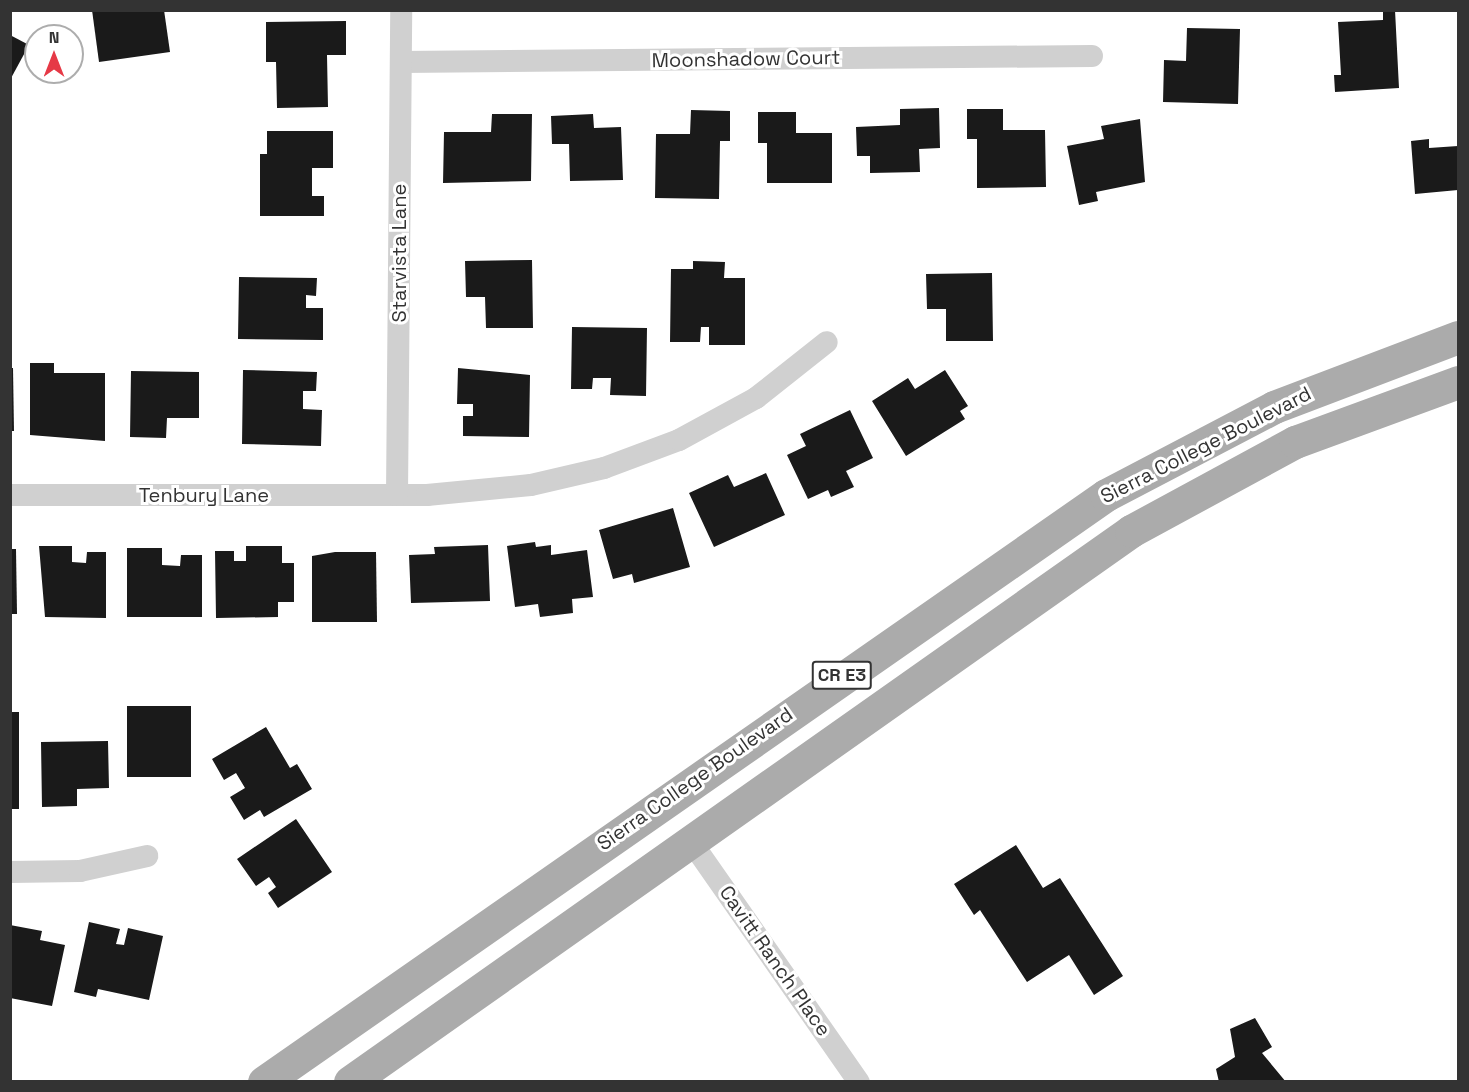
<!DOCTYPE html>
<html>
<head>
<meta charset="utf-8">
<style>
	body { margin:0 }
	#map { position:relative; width:1469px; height:1092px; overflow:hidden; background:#fff; font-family:"Space Grotesk",sans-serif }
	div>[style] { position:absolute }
	.building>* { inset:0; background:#1a1a1a; transform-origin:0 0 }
	.minor>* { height:22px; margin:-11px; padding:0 11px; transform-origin:11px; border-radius:11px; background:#d0d0d0 }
	.primary>* { height:33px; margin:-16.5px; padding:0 16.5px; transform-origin:16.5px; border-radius:16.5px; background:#ababab }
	span { translate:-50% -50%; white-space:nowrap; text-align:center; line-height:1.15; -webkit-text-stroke:6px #fff; paint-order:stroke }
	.shield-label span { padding:2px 4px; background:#fff; border:2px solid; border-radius:4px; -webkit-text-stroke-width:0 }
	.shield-label { font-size:18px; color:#333; font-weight:700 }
	.street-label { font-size:20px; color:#333 }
	.frame { position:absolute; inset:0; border:12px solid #333; pointer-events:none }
	.north { position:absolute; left:24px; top:24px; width:60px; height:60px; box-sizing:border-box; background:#fff; border:2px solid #adadad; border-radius:50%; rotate:0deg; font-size:16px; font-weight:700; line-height:24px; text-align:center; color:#333 }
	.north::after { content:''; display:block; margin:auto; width:21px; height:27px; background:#e63946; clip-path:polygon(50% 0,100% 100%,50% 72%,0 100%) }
</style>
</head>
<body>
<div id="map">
	<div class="building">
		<i style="clip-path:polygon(92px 10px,164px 10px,170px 52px,99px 62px)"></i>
		<i style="clip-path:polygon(1395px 10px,1399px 88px,1335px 92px,1334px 75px,1341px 75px,1338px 22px,1383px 20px,1383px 11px)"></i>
		<i style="clip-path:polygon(346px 21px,346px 55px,327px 55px,328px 107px,277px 108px,276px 62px,266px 62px,266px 22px)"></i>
		<i style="clip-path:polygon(1187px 28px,1240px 29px,1238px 104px,1163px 102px,1164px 60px,1186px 61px)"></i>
		<i style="clip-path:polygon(10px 35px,29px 45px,10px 80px)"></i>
		<i style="clip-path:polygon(939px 108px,940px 148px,919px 149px,920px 172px,870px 173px,870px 156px,857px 156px,856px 127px,900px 125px,900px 109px)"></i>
		<i style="clip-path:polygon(967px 109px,1003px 109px,1003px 130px,1045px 130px,1046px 187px,977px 188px,977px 139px,967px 139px)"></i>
		<i style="clip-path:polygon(691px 110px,730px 111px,730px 141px,720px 141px,719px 199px,655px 198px,656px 134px,690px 134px)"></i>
		<i style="clip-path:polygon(758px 112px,796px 112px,796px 133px,832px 133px,832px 183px,767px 183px,767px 143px,758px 143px)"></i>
		<i style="clip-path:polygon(492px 114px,532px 114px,531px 181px,443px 183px,444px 132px,491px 132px)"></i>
		<i style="clip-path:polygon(593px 114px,594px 128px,621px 127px,623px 180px,570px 181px,569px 144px,552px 144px,551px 116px)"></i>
		<i style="clip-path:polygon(1140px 119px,1145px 182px,1096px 192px,1098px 201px,1079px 205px,1067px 146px,1104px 139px,1101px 126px)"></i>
		<i style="clip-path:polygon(267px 131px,333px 131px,333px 168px,312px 168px,312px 196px,324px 196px,324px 216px,260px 216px,260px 154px,267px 154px)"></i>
		<i style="clip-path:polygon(1429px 139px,1429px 148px,1458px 146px,1458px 190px,1415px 194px,1411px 141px)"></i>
		<i style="clip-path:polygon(532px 260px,533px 328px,486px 328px,485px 297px,466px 297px,465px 261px)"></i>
		<i style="clip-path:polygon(693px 261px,725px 262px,724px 278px,745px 278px,745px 345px,709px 345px,709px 327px,701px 327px,700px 342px,670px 342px,671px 269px,693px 269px)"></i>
		<i style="clip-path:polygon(992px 273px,993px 341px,946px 341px,946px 309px,927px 309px,926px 274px)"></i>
		<i style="clip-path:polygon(239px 277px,317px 278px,316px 296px,306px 295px,306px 308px,323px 308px,323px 340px,238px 339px)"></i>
		<i style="clip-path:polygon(572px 327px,647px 328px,646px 396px,610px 395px,611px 378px,593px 378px,592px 389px,571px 389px)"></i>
		<i style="clip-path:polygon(30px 363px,54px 363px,54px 373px,105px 373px,105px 441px,30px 435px)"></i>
		<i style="clip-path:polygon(10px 368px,13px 368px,14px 431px,10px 431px)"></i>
		<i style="clip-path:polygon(458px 368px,530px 375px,529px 437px,463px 436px,463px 416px,473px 416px,473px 404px,457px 404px)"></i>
		<i style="clip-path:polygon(243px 370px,317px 372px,316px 391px,303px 391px,303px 409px,322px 410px,321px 446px,242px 444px)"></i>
		<i style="clip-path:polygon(945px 370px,968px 406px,960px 411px,965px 419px,906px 456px,872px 401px,908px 378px,915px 389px)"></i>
		<i style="clip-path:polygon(131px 371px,199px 372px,199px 418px,167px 418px,166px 438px,130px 437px)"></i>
		<i style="clip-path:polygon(850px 410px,873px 458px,846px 471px,854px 487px,831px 497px,828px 490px,808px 499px,787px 455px,806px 446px,800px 434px)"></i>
		<i style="clip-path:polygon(766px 473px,785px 515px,714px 547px,689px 493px,728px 475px,734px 487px)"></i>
		<i style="clip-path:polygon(673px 508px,690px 567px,634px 583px,632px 574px,613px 579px,599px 530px)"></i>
		<i style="clip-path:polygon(535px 542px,536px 547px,551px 545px,551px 555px,587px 550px,593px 597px,572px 599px,573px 613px,540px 617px,538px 604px,515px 607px,507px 546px)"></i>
		<i style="clip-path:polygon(488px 545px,490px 601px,411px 603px,409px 555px,435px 554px,434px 547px)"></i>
		<i style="clip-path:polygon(39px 546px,72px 546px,72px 562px,86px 563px,87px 552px,106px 552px,106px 618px,45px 617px)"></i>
		<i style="clip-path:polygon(246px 546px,282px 546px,282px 563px,294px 563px,294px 602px,278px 602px,278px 617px,216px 618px,215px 551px,234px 551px,234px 561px,246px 561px)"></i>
		<i style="clip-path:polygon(127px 548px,162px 548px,162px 565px,180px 566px,181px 555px,202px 555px,202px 617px,127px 617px)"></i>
		<i style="clip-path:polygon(10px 549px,16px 549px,17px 614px,10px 614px)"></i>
		<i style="clip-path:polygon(335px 552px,376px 552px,377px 622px,312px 622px,312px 556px)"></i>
		<i style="left:127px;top:706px;width:64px;height:71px"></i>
		<i style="left:10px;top:712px;width:9px;height:97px"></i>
		<i style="clip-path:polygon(266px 727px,290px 768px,297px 764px,312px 789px,264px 817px,260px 810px,244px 820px,230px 797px,245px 788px,236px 773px,224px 780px,212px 759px)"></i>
		<i style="clip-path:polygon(108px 741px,109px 788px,77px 789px,77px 806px,42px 807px,41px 742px)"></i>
		<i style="clip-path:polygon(296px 819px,332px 872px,278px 908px,268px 893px,276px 887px,269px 877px,256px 886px,237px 859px)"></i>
		<i style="clip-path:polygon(1016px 845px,1043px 888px,1060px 878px,1123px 976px,1094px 995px,1069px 955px,1027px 982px,980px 910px,974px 915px,954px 884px)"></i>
		<i style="clip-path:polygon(89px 922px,120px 929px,116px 944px,124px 945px,128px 928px,163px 936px,149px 1000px,98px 989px,96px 997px,74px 992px)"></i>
		<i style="clip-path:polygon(10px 925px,42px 931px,40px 940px,65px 945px,52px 1006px,10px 998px)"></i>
		<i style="clip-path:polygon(1255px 1018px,1272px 1047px,1262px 1053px,1286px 1082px,1219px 1082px,1216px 1069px,1235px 1057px,1230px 1029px)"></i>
	</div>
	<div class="minor">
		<i style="left:401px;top:62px;width:691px;rotate:-0.5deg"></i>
		<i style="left:10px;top:495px;width:417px"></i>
		<i style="left:427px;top:495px;width:104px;rotate:-5.5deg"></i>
		<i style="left:531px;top:485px;width:75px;rotate:-13.1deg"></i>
		<i style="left:604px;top:468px;width:80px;rotate:-20.5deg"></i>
		<i style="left:679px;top:440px;width:88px;rotate:-28.6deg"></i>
		<i style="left:756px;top:398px;width:90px;rotate:-38.3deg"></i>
		<i style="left:397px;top:495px;width:485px;rotate:-89.5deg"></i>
		<i style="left:690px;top:840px;width:295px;rotate:55.1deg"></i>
		<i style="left:10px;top:872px;width:70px;rotate:-0.8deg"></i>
		<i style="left:80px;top:871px;width:69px;rotate:-12.6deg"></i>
	</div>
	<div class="primary">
		<i style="left:264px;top:1082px;width:1026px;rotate:-34.88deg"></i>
		<i style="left:1106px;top:495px;width:190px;rotate:-27.6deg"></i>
		<i style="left:1274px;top:407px;width:197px;rotate:-20.8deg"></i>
		<i style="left:350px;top:1082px;width:956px;rotate:-35.2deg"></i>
		<i style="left:1131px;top:531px;width:187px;rotate:-28.5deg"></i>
		<i style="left:1295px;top:442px;width:174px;rotate:-20.2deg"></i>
	</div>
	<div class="shield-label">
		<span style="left:842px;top:675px">CR E3</span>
	</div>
	<div class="street-label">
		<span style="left:746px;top:59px;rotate:-1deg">Moonshadow Court</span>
		<span style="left:399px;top:253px;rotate:-90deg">Starvista Lane</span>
		<span style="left:1206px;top:445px;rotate:-27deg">Sierra College Boulevard</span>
		<span style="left:204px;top:495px">Tenbury Lane</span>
		<span style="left:695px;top:779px;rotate:-35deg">Sierra College Boulevard</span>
		<span style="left:775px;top:961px;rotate:55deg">Cavitt Ranch Place</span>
	</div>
	<div class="frame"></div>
	<div class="north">N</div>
</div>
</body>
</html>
